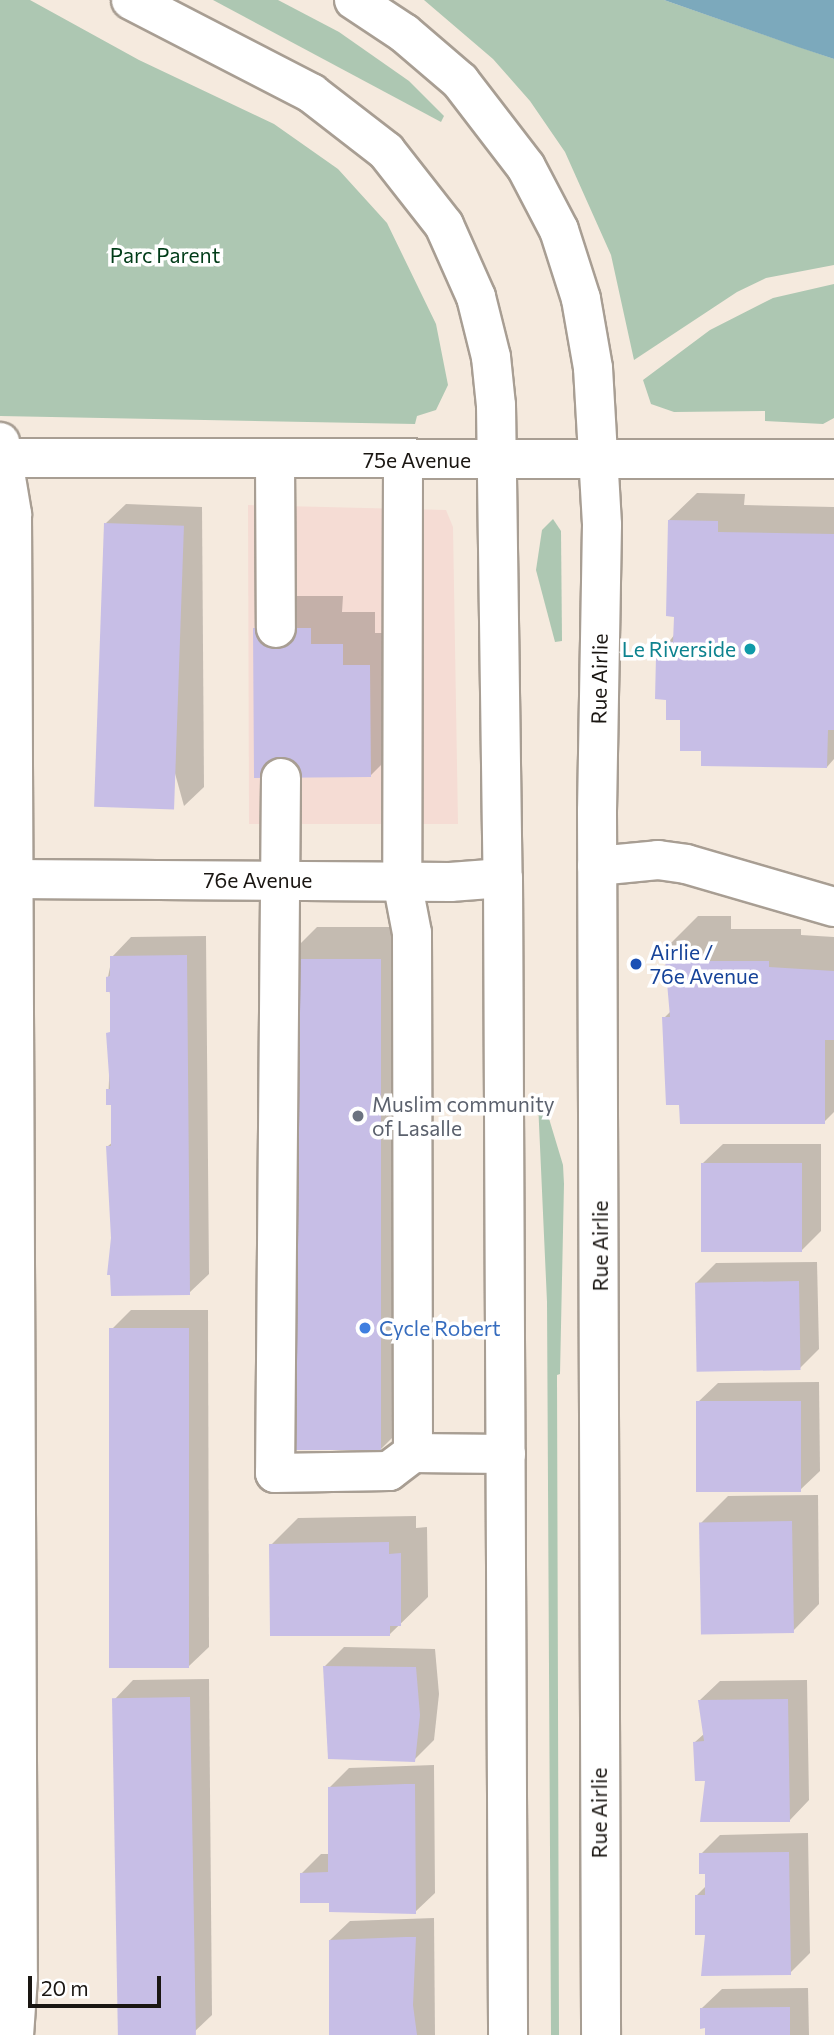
<!DOCTYPE html>
<html>
<head>
<meta charset="utf-8">
<style>
	body { margin:0 }
	#map { position:relative; width:834px; height:2035px; overflow:hidden; background:#f5eade; font-family:Commissioner,sans-serif }
	div>[style] { position:absolute }
	.commercial>* { inset:0; background:#f5dcd4 }
	.green>* { inset:0; background:#adc7b2 }
	.water>* { inset:0; background:#7ca9bc }
	.shadow>* { inset:0; background:#0003 }
	.building>* { inset:0; background:#c7bee6; transform-origin:0 0 }
	.roads { filter:drop-shadow(2px 0 #a89e93) drop-shadow(-2px 0 #a89e93) drop-shadow(0 2px #a89e93) drop-shadow(0 -2px #a89e93) }
	.minor>* { height:38px; margin:-19px; padding:0 19px; transform-origin:19px; border-radius:19px; background:#fff }
	.major>* { height:38px; margin:-19px; padding:0 19px; transform-origin:19px; border-radius:19px; background:#fff }
	.dots>* { width:19px; height:19px; translate:-50% -50%; box-sizing:border-box; border:4px solid #fff; border-radius:50% }
	span { translate:-50% -50%; white-space:nowrap; text-align:center; line-height:1.15; -webkit-text-stroke:7px #fff; paint-order:stroke }
	.park-label { font-size:21px; color:#003c18 }
	.street-label { font-size:21px; color:#1a1612 }
	.culture-label { font-size:21px; color:#0d838f }
	.right { translate:-100% -50%; text-align:right }
	.transit-label { font-size:21px; color:#164399 }
	.left { translate:0 -50%; text-align:left }
	.worship-label { font-size:21px; color:#5b616d }
	.shop-label { font-size:21px; color:#366cbe }
	.scale { position:absolute; left:28px; top:1976px; width:133px; height:32px; box-sizing:border-box; border:4px solid #1a1612; border-top:0; padding-left:9px; font-size:21px; line-height:24px; white-space:nowrap; color:#1a1612; -webkit-text-stroke:5px #fff; paint-order:stroke }
</style>
</head>
<body>
<div id="map">
	<div class="commercial">
		<i style="clip-path:polygon(248px 505px,446px 510px,453px 527px,458px 824px,249px 824px)"></i>
	</div>
	<div class="green">
		<i style="clip-path:polygon(0 0,30px 0,139px 60px,274px 124px,338px 169px,387px 223px,436px 324px,448px 385px,436px 410px,417px 416px,415px 424px,0 416px)"></i>
		<i style="clip-path:polygon(213px 0,278px 0,339px 32px,409px 81px,444px 116px,441px 122px)"></i>
		<i style="clip-path:polygon(424px 0,664px 0,834px 59px,834px 265px,766px 278px,737px 292px,634px 360px,611px 255px,565px 152px,530px 101px,493px 59px)"></i>
		<i style="clip-path:polygon(834px 284px,834px 418px,823px 424px,765px 421px,765px 411px,674px 412px,651px 404px,643px 380px,710px 330px,773px 298px)"></i>
		<i style="clip-path:polygon(553px 519px,561px 531px,562px 641px,555px 642px,536px 570px,542px 530px)"></i>
		<i style="clip-path:polygon(538px 1102px,544px 1102px,563px 1165px,564px 1184px,560px 1374px,557px 1375px,559px 2035px,551px 2035px,547px 1302px)"></i>
	</div>
	<div class="water">
		<i style="clip-path:polygon(664px 0,834px 0,834px 59px,798px 47px)"></i>
	</div>
	<div class="shadow">
		<i style="clip-path:polygon(697px 493px,745px 494px,744px 505px,834px 507px,834px 759px,827px 767px,702px 750px,668px 698px,657px 657px,675px 634px,669px 520px)"></i>
		<i style="clip-path:polygon(126px 504px,202px 507px,204px 787px,184px 806px,106px 523px)"></i>
		<i style="clip-path:polygon(287px 596px,343px 596px,342px 612px,375px 612px,375px 633px,402px 633px,403px 743px,370px 776px,255px 629px)"></i>
		<i style="clip-path:polygon(698px 916px,731px 916px,731px 929px,801px 929px,801px 935px,834px 937px,834px 1112px,824px 1122px,681px 1103px,664px 1018px,671px 1011px,666px 948px)"></i>
		<i style="clip-path:polygon(317px 927px,413px 927px,401px 1429px,381px 1449px,284px 960px)"></i>
		<i style="clip-path:polygon(206px 936px,209px 1274px,189px 1293px,113px 1238px,108px 1146px,113px 1142px,112px 1103px,108px 1103px,112px 1012px,108px 977px,112px 957px,131px 937px)"></i>
		<i style="clip-path:polygon(723px 1144px,821px 1144px,821px 1231px,802px 1250px,703px 1163px)"></i>
		<i style="clip-path:polygon(817px 1262px,819px 1349px,799px 1369px,696px 1283px,716px 1263px)"></i>
		<i style="clip-path:polygon(131px 1310px,208px 1310px,209px 1647px,189px 1666px,111px 1330px)"></i>
		<i style="clip-path:polygon(819px 1382px,820px 1471px,800px 1490px,698px 1402px,718px 1383px)"></i>
		<i style="clip-path:polygon(818px 1495px,819px 1604px,792px 1632px,701px 1523px,728px 1496px)"></i>
		<i style="clip-path:polygon(416px 1516px,416px 1528px,427px 1527px,428px 1597px,390px 1634px,271px 1545px,298px 1518px)"></i>
		<i style="clip-path:polygon(344px 1647px,435px 1649px,439px 1694px,434px 1740px,414px 1760px,325px 1666px)"></i>
		<i style="clip-path:polygon(209px 1679px,212px 2015px,192px 2034px,114px 1700px,133px 1680px)"></i>
		<i style="clip-path:polygon(807px 1680px,809px 1800px,790px 1820px,707px 1779px,695px 1742px,705px 1733px,700px 1700px,720px 1681px)"></i>
		<i style="clip-path:polygon(434px 1765px,435px 1893px,415px 1912px,331px 1901px,302px 1873px,321px 1854px,330px 1854px,329px 1788px,349px 1768px)"></i>
		<i style="clip-path:polygon(808px 1833px,810px 1953px,790px 1973px,703px 1974px,707px 1933px,696px 1896px,706px 1886px,707px 1872px,701px 1854px,720px 1835px)"></i>
		<i style="clip-path:polygon(434px 1918px,435px 2035px,331px 2035px,330px 1940px,350px 1921px)"></i>
		<i style="clip-path:polygon(808px 1988px,809px 2035px,706px 2035px,702px 2008px,722px 1989px)"></i>
	</div>
	<div class="building">
		<i style="clip-path:polygon(668px 520px,718px 521px,718px 532px,834px 534px,834px 730px,828px 730px,827px 768px,701px 766px,701px 751px,680px 751px,680px 720px,666px 720px,666px 700px,655px 699px,656px 656px,665px 656px,666px 641px,673px 642px,674px 617px,666px 616px)"></i>
		<i style="left:104px;top:523px;width:80px;height:284px;rotate:2deg"></i>
		<i style="clip-path:polygon(253px 628px,311px 628px,311px 644px,343px 644px,343px 665px,370px 665px,371px 777px,254px 778px)"></i>
		<i style="clip-path:polygon(664px 948px,699px 948px,699px 961px,769px 961px,769px 967px,834px 971px,834px 1040px,825px 1040px,825px 1124px,680px 1124px,679px 1105px,666px 1105px,662px 1017px,670px 1017px)"></i>
		<i style="clip-path:polygon(187px 955px,190px 1295px,111px 1296px,110px 1275px,107px 1275px,111px 1238px,106px 1146px,111px 1146px,111px 1105px,106px 1105px,106px 1089px,110px 1089px,106px 1033px,110px 1032px,110px 992px,106px 992px,106px 977px,110px 976px,110px 956px)"></i>
		<i style="left:282px;top:959px;width:99px;height:491px"></i>
		<i style="left:701px;top:1163px;width:101px;height:89px"></i>
		<i style="left:799px;top:1281px;width:89px;height:104px;rotate:89deg"></i>
		<i style="left:189px;top:1328px;width:340px;height:80px;rotate:90deg"></i>
		<i style="left:696px;top:1401px;width:105px;height:91px"></i>
		<i style="left:792px;top:1521px;width:112px;height:93px;rotate:89deg"></i>
		<i style="clip-path:polygon(389px 1542px,389px 1554px,401px 1553px,401px 1626px,390px 1626px,390px 1636px,270px 1636px,269px 1544px)"></i>
		<i style="clip-path:polygon(323px 1666px,416px 1667px,420px 1715px,415px 1762px,328px 1759px)"></i>
		<i style="left:190px;top:1697px;width:338px;height:78px;rotate:89deg"></i>
		<i style="clip-path:polygon(788px 1699px,790px 1822px,700px 1822px,705px 1781px,695px 1781px,693px 1742px,704px 1741px,698px 1700px)"></i>
		<i style="clip-path:polygon(405px 1784px,415px 1784px,416px 1914px,329px 1912px,329px 1903px,300px 1903px,300px 1873px,328px 1872px,328px 1787px)"></i>
		<i style="clip-path:polygon(789px 1852px,791px 1975px,701px 1976px,705px 1935px,695px 1935px,695px 1895px,705px 1895px,705px 1874px,699px 1874px,699px 1853px)"></i>
		<i style="clip-path:polygon(406px 1937px,416px 1937px,413px 2005px,417px 2035px,329px 2035px,329px 1940px)"></i>
		<i style="clip-path:polygon(790px 2007px,790px 2035px,705px 2035px,705px 2028px,700px 2029px,700px 2008px)"></i>
	</div>
	<div class="roads">
		<div class="minor">
			<i style="left:0;top:442px;width:73px;rotate:80.5deg"></i>
			<i style="left:12px;top:514px;width:1463px;rotate:89.77deg"></i>
			<i style="left:18px;top:1977px;width:58px;rotate:93.9deg"></i>
			<i style="left:0;top:458px;width:834px;rotate:0.07deg"></i>
			<i style="left:275px;top:459px;width:169px;rotate:89.7deg"></i>
			<i style="left:403px;top:460px;width:421px;rotate:90.1deg"></i>
			<i style="left:402px;top:881px;width:53px;rotate:79.1deg"></i>
			<i style="left:412px;top:933px;width:520px;rotate:89.89deg"></i>
			<i style="left:413px;top:1453px;width:93px;rotate:0.6deg"></i>
			<i style="left:281px;top:778px;width:695px;rotate:90.49deg"></i>
			<i style="left:275px;top:1473px;width:114px;rotate:-1deg"></i>
			<i style="left:389px;top:1471px;width:30px;rotate:-37deg"></i>
			<i style="left:597px;top:866px;width:61px;rotate:-5.6deg"></i>
			<i style="left:658px;top:860px;width:28px;rotate:8deg"></i>
			<i style="left:686px;top:864px;width:154px;rotate:16.2deg"></i>
			<i style="left:12px;top:879px;width:438px;rotate:0.4deg"></i>
			<i style="left:450px;top:882px;width:53px;rotate:-4.3deg"></i>
		</div>
		<div class="major">
			<i style="left:131px;top:0;width:203px;rotate:27.3deg"></i>
			<i style="left:311px;top:93px;width:95px;rotate:37.7deg"></i>
			<i style="left:386px;top:151px;width:94px;rotate:51.9deg"></i>
			<i style="left:444px;top:225px;width:79px;rotate:66deg"></i>
			<i style="left:476px;top:297px;width:62px;rotate:76deg"></i>
			<i style="left:491px;top:357px;width:48px;rotate:84.1deg"></i>
			<i style="left:496px;top:405px;width:473px;rotate:89.2deg"></i>
			<i style="left:503px;top:878px;width:1157px;rotate:89.75deg"></i>
			<i style="left:354px;top:0;width:60px;rotate:33.4deg"></i>
			<i style="left:404px;top:33px;width:74px;rotate:40.6deg"></i>
			<i style="left:460px;top:81px;width:108px;rotate:52.5deg"></i>
			<i style="left:526px;top:167px;width:71px;rotate:62.4deg"></i>
			<i style="left:559px;top:230px;width:72px;rotate:72.3deg"></i>
			<i style="left:581px;top:299px;width:70px;rotate:80.1deg"></i>
			<i style="left:593px;top:368px;width:157px;rotate:86.7deg"></i>
			<i style="left:602px;top:525px;width:286px;rotate:91deg"></i>
			<i style="left:597px;top:811px;width:1224px;rotate:89.81deg"></i>
		</div>
	</div>
	<div class="dots">
		<i style="left:750px;top:649px;background:#0f9aa8"></i>
		<i style="left:636px;top:964px;background:#1a4fb4"></i>
		<i style="left:358px;top:1116px;background:#6b7280"></i>
		<i style="left:365px;top:1328px;background:#3f7fe0"></i>
	</div>
	<div class="park-label">
		<span style="left:165px;top:255px">Parc Parent</span>
	</div>
	<div class="street-label">
		<span style="left:417px;top:460px">75e Avenue</span>
		<span style="left:599px;top:679px;rotate:-89deg">Rue Airlie</span>
		<span style="left:258px;top:880px">76e Avenue</span>
		<span style="left:600px;top:1246px;rotate:-90deg">Rue Airlie</span>
		<span style="left:599px;top:1813px;rotate:-90deg">Rue Airlie</span>
	</div>
	<div class="culture-label">
		<span class="right" style="left:736px;top:649px">Le Riverside</span>
	</div>
	<div class="transit-label">
		<span class="left" style="left:650px;top:964px">Airlie /<br>76e Avenue</span>
	</div>
	<div class="worship-label">
		<span class="left" style="left:372px;top:1116px">Muslim community<br>of Lasalle</span>
	</div>
	<div class="shop-label">
		<span class="left" style="left:379px;top:1328px">Cycle Robert</span>
	</div>
	<div class="scale">20 m</div>
</div>
</body>
</html>
